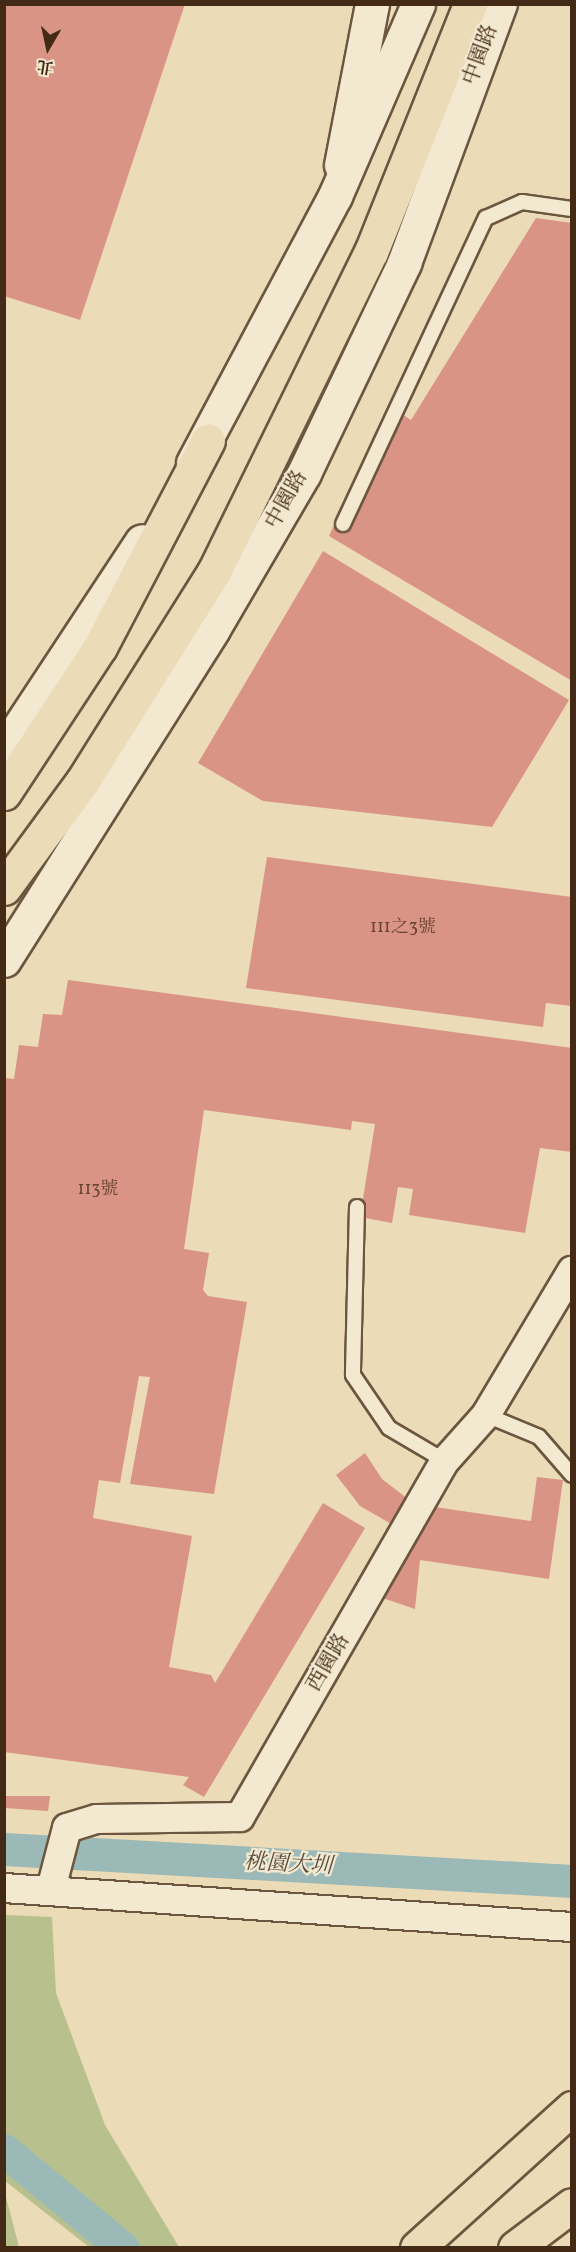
<!DOCTYPE html>
<html>
<head>
<meta charset="utf-8">
<style>
	body { margin:0 }
	#map { position:relative; width:576px; height:2252px; overflow:hidden; background:#ecdbb7; font-family:Vollkorn,"Noto Serif TC",serif }
	div>[style] { position:absolute }
	.green>* { inset:0; background:#b8c08e }
	.canal>* { height:33px; margin:-16.5px; padding:0 16.5px; transform-origin:16.5px; border-radius:16.5px; background:#9bb9b6 }
	.building>* { inset:0; background:#da9486 }
	.roads { filter:drop-shadow(2px 0 #6c563f) drop-shadow(-2px 0 #6c563f) drop-shadow(0 2px #6c563f) drop-shadow(0 -2px #6c563f) }
	.service>* { height:14px; margin:-7px; padding:0 7px; transform-origin:7px; border-radius:7px; background:#f3e8d0 }
	.minor>* { height:28px; margin:-14px; padding:0 14px; transform-origin:14px; border-radius:14px; background:#f3e8d0 }
	.tertiary>* { height:33px; margin:-16.5px; padding:0 16.5px; transform-origin:16.5px; border-radius:16.5px; background:#f3e8d0 }
	.secondary>* { height:33px; margin:-16.5px; padding:0 16.5px; transform-origin:16.5px; border-radius:16.5px; background:#f3e8d0 }
	.motorway>* { height:33px; margin:-16.5px; padding:0 16.5px; transform-origin:16.5px; border-radius:16.5px; background:#ecdbb7 }
	span { translate:-50% -50%; white-space:nowrap; text-align:center; line-height:1.15; -webkit-text-stroke:4.5px #f3e8d0; paint-order:stroke }
	.number-label { font-size:18px; color:#684433 }
	.number-label span { -webkit-text-stroke-width:0 }
	.street-label { font-size:21px; color:#422a17 }
	.water-label { font-size:22px; color:#584e3f; font-style:italic }
	.frame { position:absolute; inset:0; border:6px solid #422a17; pointer-events:none }
	.north { position:absolute; left:18px; top:18px; width:60px; height:60px; -webkit-text-stroke:4px #f3e8d0; paint-order:stroke; rotate:189deg; font-size:16px; font-weight:700; line-height:24px; text-align:center; color:#422a17 }
	.north::after { content:''; display:block; margin:auto; width:21px; height:27px; background:#422a17; clip-path:polygon(50% 0,100% 100%,50% 72%,0 100%) }
</style>
</head>
<body>
<div id="map">
	<div class="green">
		<i style="clip-path:polygon(5px 1915px,52px 1917px,56px 1993px,105px 2125px,179px 2247px,89px 2247px,5px 2181px)"></i>
		<i style="clip-path:polygon(5px 2193px,18px 2243px,18px 2247px,5px 2247px)"></i>
	</div>
	<div class="canal">
		<i style="left:4px;top:1849px;width:569px;rotate:3.22deg"></i>
		<i style="left:4px;top:2150px;width:154px;rotate:39.5deg"></i>
	</div>
	<div class="building">
		<i style="clip-path:polygon(4px 4px,185px 4px,80px 320px,4px 296px)"></i>
		<i style="clip-path:polygon(536px 218px,572px 223px,572px 681px,329px 536px,391px 407px,411px 420px)"></i>
		<i style="clip-path:polygon(323px 551px,569px 700px,492px 827px,263px 801px,198px 763px)"></i>
		<i style="clip-path:polygon(267px 857px,572px 897px,572px 1006px,546px 1003px,543px 1027px,246px 988px)"></i>
		<i style="clip-path:polygon(68px 980px,572px 1048px,572px 1152px,540px 1148px,525px 1233px,409px 1215px,413px 1189px,398px 1187px,392px 1223px,360px 1217px,375px 1124px,352px 1121px,351px 1130px,204px 1110px,184px 1249px,209px 1253px,203px 1290px,208px 1296px,247px 1302px,214px 1494px,130px 1484px,150px 1377px,139px 1376px,120px 1483px,99px 1480px,93px 1518px,192px 1536px,169px 1667px,211px 1675px,215px 1683px,323px 1503px,365px 1528px,204px 1797px,183px 1785px,189px 1777px,4px 1752px,4px 1078px,14px 1079px,19px 1045px,38px 1047px,43px 1014px,62px 1015px)"></i>
		<i style="clip-path:polygon(365px 1453px,382px 1479px,408px 1499px,393px 1525px,360px 1506px,336px 1475px)"></i>
		<i style="clip-path:polygon(537px 1477px,563px 1480px,549px 1579px,420px 1560px,415px 1609px,368px 1593px,421px 1505px,531px 1521px)"></i>
		<i style="clip-path:polygon(4px 1796px,50px 1796px,48px 1811px,4px 1808px)"></i>
	</div>
	<div class="roads">
		<div class="service">
			<i style="left:343px;top:524px;width:338px;rotate:-65deg"></i>
			<i style="left:486px;top:218px;width:39px;rotate:-24deg"></i>
			<i style="left:522px;top:202px;width:50px;rotate:8deg"></i>
			<i style="left:357px;top:1207px;width:168px;rotate:91.4deg"></i>
			<i style="left:353px;top:1375px;width:64px;rotate:55.8deg"></i>
			<i style="left:389px;top:1428px;width:65px;rotate:30.5deg"></i>
			<i style="left:486px;top:1415px;width:57px;rotate:22.5deg"></i>
			<i style="left:539px;top:1437px;width:50px;rotate:49deg"></i>
		</div>
		<div class="minor">
			<i style="left:4px;top:1888px;width:569px;rotate:3.93deg"></i>
			<i style="left:51px;top:1889px;width:63px;rotate:-75.3deg"></i>
			<i style="left:67px;top:1828px;width:31px;rotate:-17deg"></i>
			<i style="left:97px;top:1819px;width:143px;rotate:-0.8deg"></i>
			<i style="left:240px;top:1817px;width:411px;rotate:-60.1deg"></i>
			<i style="left:445px;top:1461px;width:62px;rotate:-48.3deg"></i>
			<i style="left:486px;top:1415px;width:168px;rotate:-59.2deg"></i>
		</div>
		<div class="tertiary">
			<i style="left:341px;top:165px;width:164px;rotate:-79.1deg"></i>
		</div>
		<div class="secondary">
			<i style="left:193px;top:463px;width:302px;rotate:-62deg"></i>
			<i style="left:335px;top:196px;width:209px;rotate:-66.6deg"></i>
			<i style="left:4px;top:750px;width:250px;rotate:-56.6deg"></i>
			<i style="left:4px;top:960px;width:391px;rotate:-57.7deg"></i>
			<i style="left:213px;top:629px;width:181px;rotate:-59.7deg"></i>
			<i style="left:304px;top:473px;width:233px;rotate:-64.5deg"></i>
			<i style="left:404px;top:263px;width:276px;rotate:-69.7deg"></i>
		</div>
		<div class="motorway">
			<i style="left:4px;top:793px;width:175px;rotate:-56.7deg"></i>
			<i style="left:100px;top:647px;width:233px;rotate:-62.4deg"></i>
			<i style="left:4px;top:888px;width:132px;rotate:-53.7deg"></i>
			<i style="left:82px;top:782px;width:250px;rotate:-57.9deg"></i>
			<i style="left:215px;top:570px;width:354px;rotate:-63.9deg"></i>
			<i style="left:371px;top:252px;width:267px;rotate:-68.2deg"></i>
			<i style="left:417px;top:2248px;width:209px;rotate:-42.1deg"></i>
			<i style="left:515px;top:2248px;width:71px;rotate:-37deg"></i>
		</div>
	</div>
	<div class="number-label">
		<span style="left:403px;top:928px">111之3號</span>
		<span style="left:98px;top:1190px">113號</span>
	</div>
	<div class="street-label">
		<span style="left:481px;top:55px;rotate:-70deg">中園路</span>
		<span style="left:287px;top:500px;rotate:-61deg">中園路</span>
		<span style="left:329px;top:1663px;rotate:-60deg">西園路</span>
	</div>
	<div class="water-label">
		<span style="left:288px;top:1865px;rotate:3deg">桃園大圳</span>
	</div>
	<div class="frame"></div>
	<div class="north">北</div>
</div>
</body>
</html>
